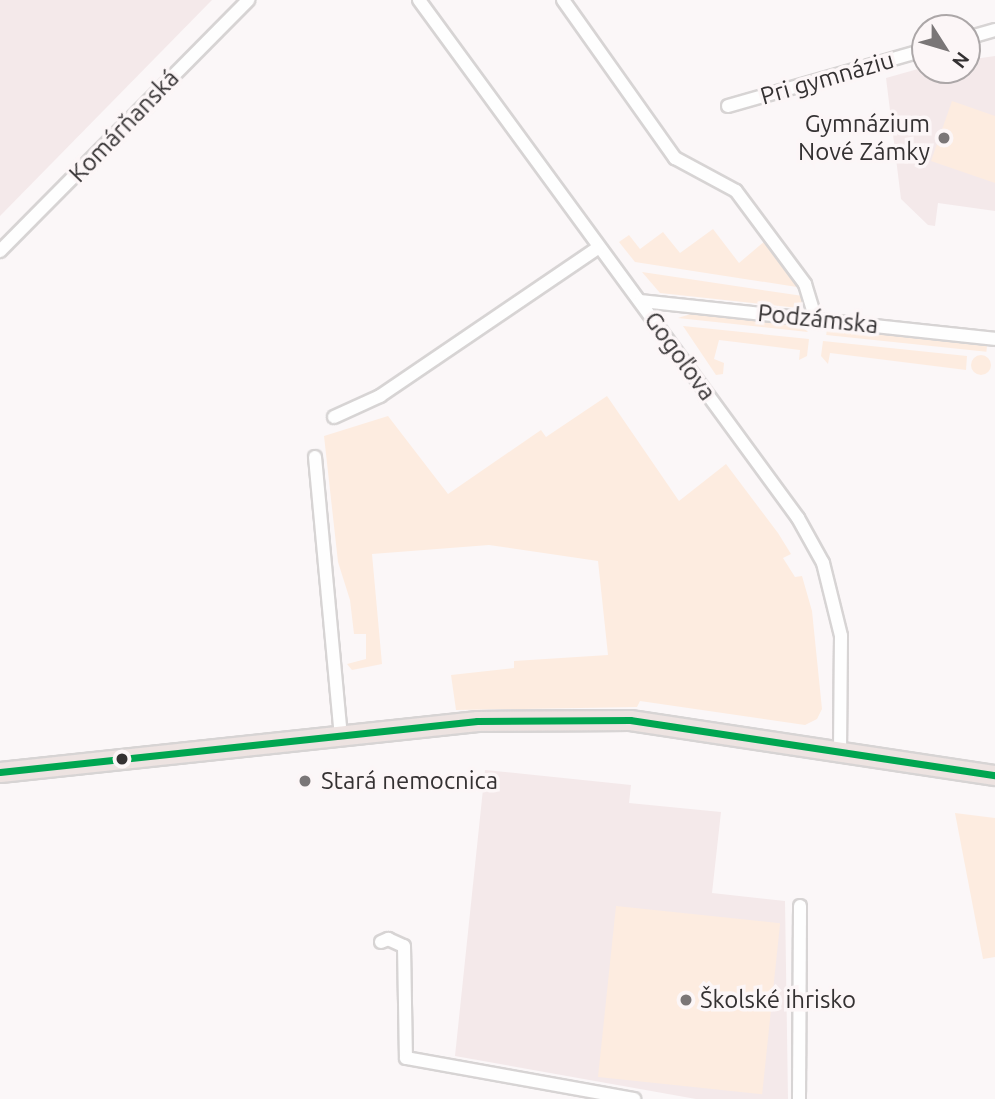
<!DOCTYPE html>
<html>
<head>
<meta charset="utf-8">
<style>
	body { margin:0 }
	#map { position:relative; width:995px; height:1099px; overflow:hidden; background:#fbf7f8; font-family:Ubuntu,sans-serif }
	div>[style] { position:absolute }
	.built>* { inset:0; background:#f4e9ea }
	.green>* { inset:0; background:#fdece0; transform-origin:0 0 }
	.round { border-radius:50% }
	.roads { filter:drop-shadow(2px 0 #d7d4d4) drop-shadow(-2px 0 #d7d4d4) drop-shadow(0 2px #d7d4d4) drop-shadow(0 -2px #d7d4d4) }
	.street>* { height:12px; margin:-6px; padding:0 6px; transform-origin:6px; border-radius:6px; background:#fefefe }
	.primary>* { height:19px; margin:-9.5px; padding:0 9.5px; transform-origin:9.5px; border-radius:9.5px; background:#ede3e1 }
	.bus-1>* { height:7px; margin:-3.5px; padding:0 3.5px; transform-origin:3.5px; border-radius:3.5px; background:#00a651 }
	.dots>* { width:19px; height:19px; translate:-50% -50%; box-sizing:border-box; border:4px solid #fcf6f7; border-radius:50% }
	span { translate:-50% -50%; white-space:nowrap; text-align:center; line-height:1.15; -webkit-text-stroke:7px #fcf6f7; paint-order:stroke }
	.street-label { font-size:24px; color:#343132 }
	.poi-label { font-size:24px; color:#343132 }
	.right { translate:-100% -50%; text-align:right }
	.left { translate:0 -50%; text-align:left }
	.north { position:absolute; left:911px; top:14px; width:70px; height:70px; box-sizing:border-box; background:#fcf6f7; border:2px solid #aca7a8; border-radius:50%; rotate:127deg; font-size:19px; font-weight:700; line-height:28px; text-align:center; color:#343132 }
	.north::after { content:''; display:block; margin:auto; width:24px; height:32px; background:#7a7677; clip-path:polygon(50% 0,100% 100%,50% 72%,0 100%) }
</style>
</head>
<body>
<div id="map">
	<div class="built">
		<i style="clip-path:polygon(0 0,212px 0,0 216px)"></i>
		<i style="clip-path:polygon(995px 56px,995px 211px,938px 203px,935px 226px,928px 225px,901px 199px,886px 78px,925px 67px,967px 70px,967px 60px)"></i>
		<i style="clip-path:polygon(485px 770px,631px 785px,629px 803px,721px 812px,712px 893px,785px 901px,788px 1099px,696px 1099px,455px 1056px)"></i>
	</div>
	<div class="green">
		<i style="clip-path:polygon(952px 101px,995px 116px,995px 183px,931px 161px)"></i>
		<i style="clip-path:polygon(713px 229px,739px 263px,766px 240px,801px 282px,797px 287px,635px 262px,619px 242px,629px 235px,640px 249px,663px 232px,680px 253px)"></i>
		<i style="clip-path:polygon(642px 272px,803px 296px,803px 301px,798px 308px,660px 293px)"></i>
		<i style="clip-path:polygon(694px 313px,800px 324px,808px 332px,678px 318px)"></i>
		<i style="clip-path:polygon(683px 326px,809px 339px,807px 356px,799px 360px,800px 350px,719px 340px,714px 359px,724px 363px,723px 374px,716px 375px)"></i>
		<i style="left:827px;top:328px;width:161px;height:7px;rotate:6deg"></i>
		<i style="clip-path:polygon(823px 341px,967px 356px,966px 370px,830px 353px,828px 364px,821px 356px)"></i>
		<i class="round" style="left:971px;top:355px;width:20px;height:20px"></i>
		<i style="clip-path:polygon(607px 396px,679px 501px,726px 464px,778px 533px,791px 554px,783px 558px,795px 577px,802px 576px,812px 611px,822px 709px,817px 719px,805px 725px,640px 701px,637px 707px,456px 710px,451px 675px,514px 668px,514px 661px,608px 655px,598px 561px,489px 545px,372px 554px,382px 664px,352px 670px,347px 664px,366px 659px,366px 634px,354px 634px,350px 600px,338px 562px,324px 436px,388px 416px,448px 494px,541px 430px,546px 437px)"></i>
		<i style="clip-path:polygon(955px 813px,995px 818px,995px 957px,983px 959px)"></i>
		<i style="left:616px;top:906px;width:165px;height:172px;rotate:6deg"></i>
	</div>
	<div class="roads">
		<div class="street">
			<i style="left:419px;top:0;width:642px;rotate:53.81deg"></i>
			<i style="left:798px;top:518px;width:51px;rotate:60.9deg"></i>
			<i style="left:823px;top:563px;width:75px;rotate:76.1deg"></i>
			<i style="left:841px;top:636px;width:115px;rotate:90.5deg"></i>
			<i style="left:563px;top:0;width:194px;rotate:54.7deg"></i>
			<i style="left:675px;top:158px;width:69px;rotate:28.4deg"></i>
			<i style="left:736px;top:191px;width:116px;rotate:53.4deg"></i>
			<i style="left:805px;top:284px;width:37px;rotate:73deg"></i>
			<i style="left:967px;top:38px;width:29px;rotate:-16deg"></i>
			<i style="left:728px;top:106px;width:205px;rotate:-15.9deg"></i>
			<i style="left:0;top:251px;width:353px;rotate:-45.3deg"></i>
			<i style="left:641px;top:301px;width:356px;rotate:6.1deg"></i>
			<i style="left:334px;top:417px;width:51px;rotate:-24.5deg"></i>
			<i style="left:380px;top:396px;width:263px;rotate:-34.2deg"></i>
			<i style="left:315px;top:457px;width:280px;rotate:84.7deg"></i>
			<i style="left:381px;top:942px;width:8px;rotate:-23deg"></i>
			<i style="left:388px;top:939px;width:17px;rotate:24deg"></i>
			<i style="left:404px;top:946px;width:112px;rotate:89deg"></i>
			<i style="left:406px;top:1058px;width:232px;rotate:10.2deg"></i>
			<i style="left:799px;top:1099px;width:193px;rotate:-89.7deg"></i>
		</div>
		<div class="primary">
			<i style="left:0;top:772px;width:480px;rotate:-6.1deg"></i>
			<i style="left:477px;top:721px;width:153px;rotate:-0.4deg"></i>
			<i style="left:630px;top:720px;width:369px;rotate:8.6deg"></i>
		</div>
	</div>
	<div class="bus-1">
		<i style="left:0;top:772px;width:480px;rotate:-6.1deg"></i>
		<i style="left:477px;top:721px;width:153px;rotate:-0.4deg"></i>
		<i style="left:630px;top:720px;width:369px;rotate:8.6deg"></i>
	</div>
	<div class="dots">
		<i style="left:944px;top:138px;background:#7a7677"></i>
		<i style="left:122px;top:759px;background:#343132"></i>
		<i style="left:305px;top:781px;background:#7a7677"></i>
		<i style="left:686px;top:1000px;background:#7a7677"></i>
	</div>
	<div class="street-label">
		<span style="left:827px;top:78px;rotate:-16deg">Pri gymnáziu</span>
		<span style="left:124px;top:126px;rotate:-46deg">Komárňanská</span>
		<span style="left:818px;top:319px;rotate:6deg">Podzámska</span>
		<span style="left:680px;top:356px;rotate:54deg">Gogoľova</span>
	</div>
	<div class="poi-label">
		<span class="right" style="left:930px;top:138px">Gymnázium<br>Nové Zámky</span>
		<span class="left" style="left:321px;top:781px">Stará nemocnica</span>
		<span class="left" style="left:700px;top:1000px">Školské ihrisko</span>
	</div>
	<div class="north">N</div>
</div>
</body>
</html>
